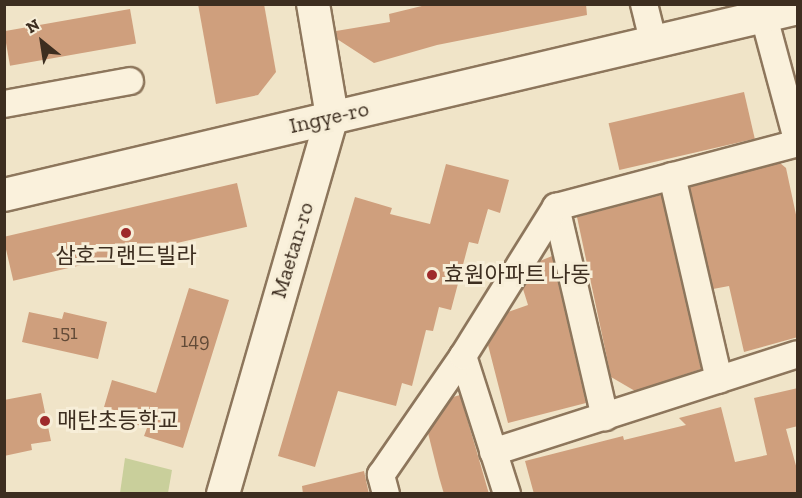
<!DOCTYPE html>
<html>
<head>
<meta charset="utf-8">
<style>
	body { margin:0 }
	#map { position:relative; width:802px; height:498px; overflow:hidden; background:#f0e4c8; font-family:"Zilla Slab","Noto Sans KR",serif }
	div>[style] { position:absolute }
	.green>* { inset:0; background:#c9cf9b }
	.building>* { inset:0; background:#cf9f7d; transform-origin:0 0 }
	.roads { filter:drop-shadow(2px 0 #8d765c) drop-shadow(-2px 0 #8d765c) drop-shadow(0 2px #8d765c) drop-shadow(0 -2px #8d765c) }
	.minor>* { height:26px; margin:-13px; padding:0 13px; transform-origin:13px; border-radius:13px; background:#faf1dc }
	.tertiary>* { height:32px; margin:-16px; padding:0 16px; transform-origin:16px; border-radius:16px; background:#faf1dc }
	.dots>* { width:16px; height:16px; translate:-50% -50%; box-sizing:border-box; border:3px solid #f7eed8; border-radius:50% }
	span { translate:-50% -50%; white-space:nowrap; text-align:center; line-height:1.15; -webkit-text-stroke:6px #f7eed8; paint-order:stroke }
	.number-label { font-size:20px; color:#624a37 }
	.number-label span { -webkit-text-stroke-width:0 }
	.street-label { font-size:22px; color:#3d2e20 }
	.poi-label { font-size:22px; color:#3d2e20 }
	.left { translate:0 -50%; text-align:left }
	.frame { position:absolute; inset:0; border:6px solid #3d2e20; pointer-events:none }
	.north { position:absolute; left:12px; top:12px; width:60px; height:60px; -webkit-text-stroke:4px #f7eed8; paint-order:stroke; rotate:330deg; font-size:16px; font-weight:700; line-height:24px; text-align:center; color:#3d2e20 }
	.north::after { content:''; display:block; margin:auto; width:21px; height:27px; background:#3d2e20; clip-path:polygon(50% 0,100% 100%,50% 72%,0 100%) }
</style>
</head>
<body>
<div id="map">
	<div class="green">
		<i style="clip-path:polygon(125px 458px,172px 470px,168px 493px,120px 493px)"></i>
	</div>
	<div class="building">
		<i style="clip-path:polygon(198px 4px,264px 4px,276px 72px,258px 95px,216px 104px)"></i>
		<i style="clip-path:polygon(430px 4px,586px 4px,587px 15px,437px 45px,374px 63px,337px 39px,336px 31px,390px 22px,389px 14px)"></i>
		<i style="left:130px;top:9px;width:35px;height:128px;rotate:80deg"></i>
		<i style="left:744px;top:92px;width:48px;height:139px;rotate:77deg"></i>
		<i style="clip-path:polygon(780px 163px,786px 168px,798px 224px,798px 337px,744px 352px,729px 286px,713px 289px,690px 187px)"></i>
		<i style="clip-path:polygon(446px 164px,509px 180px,500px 213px,488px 209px,478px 244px,469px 242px,451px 310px,439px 307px,433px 331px,426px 330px,412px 386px,402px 383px,396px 406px,338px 391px,315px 467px,278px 456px,355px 197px,392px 208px,390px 214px,430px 224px)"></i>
		<i style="left:237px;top:183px;width:45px;height:240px;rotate:77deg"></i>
		<i style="clip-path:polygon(661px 195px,701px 369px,635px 391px,611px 377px,577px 217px)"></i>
		<i style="clip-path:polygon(552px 256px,586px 403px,508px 423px,488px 345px,508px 312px,528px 305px,523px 289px,528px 280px,542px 276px,540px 261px)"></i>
		<i style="clip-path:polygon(189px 288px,229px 300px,183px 448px,144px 436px,147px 428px,126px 421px,130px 415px,104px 407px,112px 380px,156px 393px)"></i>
		<i style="clip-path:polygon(29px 312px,62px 319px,64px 312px,107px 322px,98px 359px,22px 342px)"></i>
		<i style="clip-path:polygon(798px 388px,798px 426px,786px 429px,798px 473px,798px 494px,534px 494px,525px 461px,623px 436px,624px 440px,686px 425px,679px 418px,721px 407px,735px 462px,767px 455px,754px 398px)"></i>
		<i style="clip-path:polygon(41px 393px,51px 441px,31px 444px,32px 450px,4px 456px,4px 400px)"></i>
		<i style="clip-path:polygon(460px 395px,476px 449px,489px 494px,444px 494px,439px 477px,428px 433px,453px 397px)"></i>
		<i style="clip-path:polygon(364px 471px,369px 494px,303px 494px,302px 486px)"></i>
	</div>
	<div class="roads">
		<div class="minor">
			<i style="left:644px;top:4px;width:41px;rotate:76deg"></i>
			<i style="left:764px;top:17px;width:131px;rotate:74.9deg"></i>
			<i style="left:4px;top:104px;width:128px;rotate:-10.3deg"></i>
			<i style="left:672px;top:176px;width:209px;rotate:77deg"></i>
			<i style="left:556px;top:207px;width:216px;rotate:76.9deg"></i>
			<i style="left:463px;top:356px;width:145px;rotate:72.3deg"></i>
			<i style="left:493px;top:452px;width:320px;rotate:-17.8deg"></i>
			<i style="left:386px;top:494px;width:20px;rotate:-105deg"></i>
			<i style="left:381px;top:475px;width:145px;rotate:-55.4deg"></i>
			<i style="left:463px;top:356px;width:176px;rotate:-58deg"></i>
			<i style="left:556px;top:207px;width:250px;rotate:-14.8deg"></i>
		</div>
		<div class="tertiary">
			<i style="left:4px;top:195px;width:816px;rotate:-13.25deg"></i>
			<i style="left:223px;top:494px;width:393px;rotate:-73.9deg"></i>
			<i style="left:332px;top:116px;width:114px;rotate:-99.6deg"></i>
		</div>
	</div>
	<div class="dots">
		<i style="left:126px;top:233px;background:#9e2a2b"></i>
		<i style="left:432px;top:275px;background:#9e2a2b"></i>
		<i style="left:45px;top:421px;background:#9e2a2b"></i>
	</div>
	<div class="number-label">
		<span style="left:65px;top:332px">151</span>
		<span style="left:195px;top:340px">149</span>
	</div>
	<div class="street-label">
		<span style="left:329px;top:117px;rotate:-13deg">Ingye-ro</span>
		<span style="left:292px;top:250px;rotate:-73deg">Maetan-ro</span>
	</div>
	<div class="poi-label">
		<span style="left:126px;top:256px">삼호그랜드빌라</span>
		<span class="left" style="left:444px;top:275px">효원아파트 나동</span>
		<span class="left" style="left:57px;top:421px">매탄초등학교</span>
	</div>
	<div class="frame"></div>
	<div class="north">N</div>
</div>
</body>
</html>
